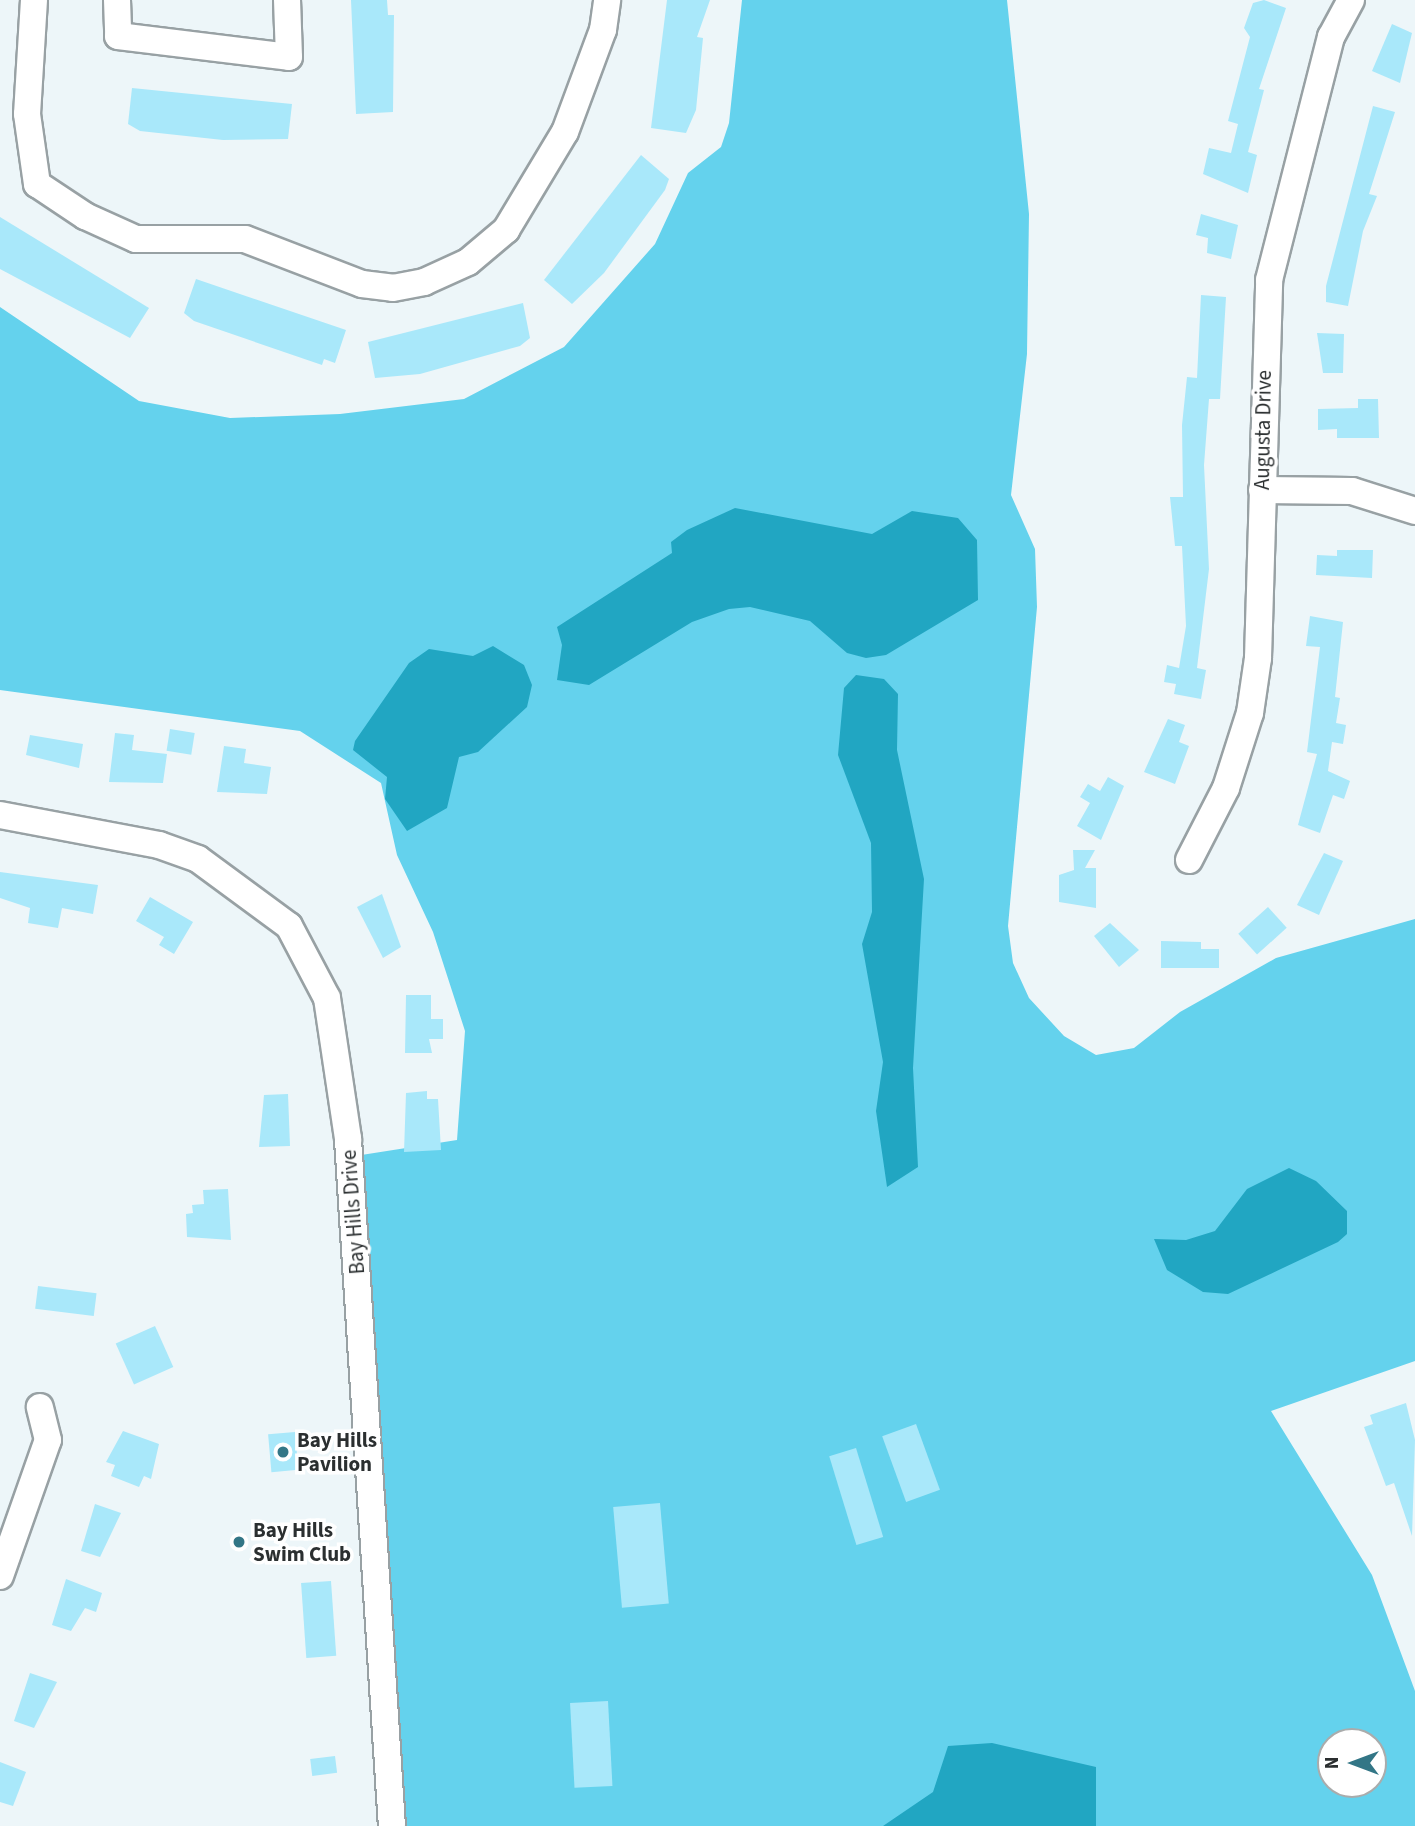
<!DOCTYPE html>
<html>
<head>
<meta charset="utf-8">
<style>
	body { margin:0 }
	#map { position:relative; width:1415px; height:1826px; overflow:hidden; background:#edf6f9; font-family:"Source Sans 3",sans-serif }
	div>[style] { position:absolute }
	.green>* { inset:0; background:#64d2ed }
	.water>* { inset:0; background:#21a6c2 }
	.building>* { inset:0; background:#a9e8fa; transform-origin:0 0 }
	.roads { filter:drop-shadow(2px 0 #98a1a4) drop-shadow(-2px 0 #98a1a4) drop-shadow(0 2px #98a1a4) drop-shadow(0 -2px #98a1a4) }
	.minor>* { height:26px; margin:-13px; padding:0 13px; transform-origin:13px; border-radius:13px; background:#fff }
	.dots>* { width:19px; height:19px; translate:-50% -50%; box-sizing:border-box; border:4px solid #fff; border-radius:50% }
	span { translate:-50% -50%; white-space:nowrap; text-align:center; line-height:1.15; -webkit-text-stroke:7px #fff; paint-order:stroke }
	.street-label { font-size:21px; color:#2b2f30 }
	.poi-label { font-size:21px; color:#2b2f30; font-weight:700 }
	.left { translate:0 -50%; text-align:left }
	.north { position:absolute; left:1317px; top:1728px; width:70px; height:70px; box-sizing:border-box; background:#fff; border:2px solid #aaacac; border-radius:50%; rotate:270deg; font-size:19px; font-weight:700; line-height:28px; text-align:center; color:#2b2f30 }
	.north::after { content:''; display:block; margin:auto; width:24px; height:32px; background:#337686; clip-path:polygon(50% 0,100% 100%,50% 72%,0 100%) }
</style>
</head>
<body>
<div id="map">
	<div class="green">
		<i style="clip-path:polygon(evenodd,742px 0,1007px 0,1029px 214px,1027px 354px,1011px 495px,1035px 549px,1037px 607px,1008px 926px,1013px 963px,1029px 998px,1064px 1036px,1096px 1055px,1134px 1048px,1180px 1012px,1276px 958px,1415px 919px,1415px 1361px,1271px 1411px,1372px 1575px,1415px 1691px,1415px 1826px,389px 1826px,392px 1635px,355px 1156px,457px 1140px,465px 1031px,433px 932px,397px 855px,381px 783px,300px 731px,0 690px,0 307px,139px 401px,230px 418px,340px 414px,464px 399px,564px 347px,655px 244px,688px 173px,721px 147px,729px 123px,742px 0,1331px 1742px,1373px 1742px,1373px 1784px,1331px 1784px,1331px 1742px)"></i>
	</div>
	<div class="water">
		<i style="clip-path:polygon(735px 508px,872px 534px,912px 511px,958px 518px,977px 540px,978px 600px,886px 655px,866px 658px,847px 653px,810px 621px,750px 607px,729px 609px,692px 622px,589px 685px,557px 680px,562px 645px,557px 627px,672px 553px,671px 542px,687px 530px)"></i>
		<i style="clip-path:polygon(493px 646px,524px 665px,532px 685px,527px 707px,478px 752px,459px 757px,447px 808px,407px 831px,385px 799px,387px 777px,353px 750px,355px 741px,409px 663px,429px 649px,473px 656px)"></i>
		<i style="clip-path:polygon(856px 675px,884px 679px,898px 694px,897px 750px,924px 879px,913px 1068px,918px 1167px,887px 1187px,876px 1111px,883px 1062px,862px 944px,872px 912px,871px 843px,838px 755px,844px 688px)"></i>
		<i style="clip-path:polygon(1289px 1168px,1316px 1181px,1347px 1211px,1347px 1234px,1338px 1242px,1228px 1294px,1203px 1292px,1167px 1270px,1154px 1239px,1186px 1240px,1215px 1231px,1247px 1189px)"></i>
		<i style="clip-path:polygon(992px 1743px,1096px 1767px,1096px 1826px,883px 1826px,933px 1792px,948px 1746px)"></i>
	</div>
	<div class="building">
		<i style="clip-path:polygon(351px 0,387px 0,388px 15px,394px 15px,393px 112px,356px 114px)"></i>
		<i style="clip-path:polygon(667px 0,710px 0,697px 37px,703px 38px,696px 110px,686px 133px,651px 128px)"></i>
		<i style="clip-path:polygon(1264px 0,1286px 8px,1259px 89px,1264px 90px,1248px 152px,1257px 155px,1248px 193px,1203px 174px,1209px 148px,1231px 153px,1238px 124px,1228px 121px,1250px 37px,1244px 28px,1253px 3px)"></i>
		<i style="clip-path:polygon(1392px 24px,1412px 33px,1400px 83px,1372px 71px)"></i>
		<i style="clip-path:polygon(132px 88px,292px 104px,288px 139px,223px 140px,140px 131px,128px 124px)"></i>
		<i style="clip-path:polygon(1373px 106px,1395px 112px,1369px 194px,1377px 196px,1363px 231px,1348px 306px,1326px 302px,1326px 286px)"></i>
		<i style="clip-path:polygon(641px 155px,669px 179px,665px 190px,604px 273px,572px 304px,544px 280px)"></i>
		<i style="clip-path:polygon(1201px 214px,1238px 225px,1231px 259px,1207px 253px,1208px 238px,1196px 235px)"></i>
		<i style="clip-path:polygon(0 217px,149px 308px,130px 338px,0 269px)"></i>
		<i style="clip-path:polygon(196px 279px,346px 330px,335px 363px,324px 359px,322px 365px,194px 321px,184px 313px)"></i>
		<i style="clip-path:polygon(1201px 295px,1226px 297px,1220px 399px,1209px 399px,1204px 465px,1209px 569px,1197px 668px,1206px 670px,1201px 699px,1174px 694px,1176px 684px,1164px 682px,1167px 665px,1179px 668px,1186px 626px,1182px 546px,1175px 546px,1170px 497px,1183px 497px,1182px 425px,1187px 377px,1197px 378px)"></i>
		<i style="clip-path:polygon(523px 303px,530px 338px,520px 346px,420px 374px,375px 378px,368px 342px)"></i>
		<i style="clip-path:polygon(1317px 333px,1344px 334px,1343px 373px,1323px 373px)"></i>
		<i style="clip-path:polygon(1358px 399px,1378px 399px,1379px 438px,1337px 438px,1337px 429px,1318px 430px,1318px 409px,1358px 408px)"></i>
		<i style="clip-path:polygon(1337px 550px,1373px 550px,1372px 578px,1316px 575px,1317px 555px,1337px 556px)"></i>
		<i style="clip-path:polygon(1310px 616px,1343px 622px,1335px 697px,1340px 698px,1336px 723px,1346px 725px,1343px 744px,1332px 742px,1328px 771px,1350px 781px,1344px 799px,1333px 795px,1320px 833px,1298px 825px,1317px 754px,1307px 752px,1320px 647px,1306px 646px)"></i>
		<i style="clip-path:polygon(1168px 719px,1185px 725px,1179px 742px,1189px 746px,1175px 784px,1144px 772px)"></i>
		<i style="left:170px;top:729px;width:25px;height:22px;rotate:9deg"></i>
		<i style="clip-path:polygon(115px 733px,134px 735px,132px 750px,167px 754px,163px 783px,109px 782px)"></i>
		<i style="clip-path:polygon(30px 735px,83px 744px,79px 768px,26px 755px)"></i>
		<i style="clip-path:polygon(224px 746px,246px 749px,244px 763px,271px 767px,267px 794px,217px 792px)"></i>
		<i style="clip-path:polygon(1108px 777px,1124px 786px,1101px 840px,1077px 826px,1090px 803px,1080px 797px,1088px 784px,1100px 791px)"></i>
		<i style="clip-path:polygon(1073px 850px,1095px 850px,1085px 868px,1096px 868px,1096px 908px,1059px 902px,1059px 875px,1074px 870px)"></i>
		<i style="clip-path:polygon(1324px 853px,1343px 861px,1319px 915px,1297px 905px)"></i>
		<i style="clip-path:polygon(0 872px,98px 885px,93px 914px,62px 908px,58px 928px,28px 923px,30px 908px,0 898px)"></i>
		<i style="clip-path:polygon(382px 894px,401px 947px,383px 958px,357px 907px)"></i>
		<i style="clip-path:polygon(150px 897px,193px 922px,174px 954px,159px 945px,164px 937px,136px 921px)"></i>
		<i style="left:1268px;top:907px;width:28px;height:40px;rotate:48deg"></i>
		<i style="clip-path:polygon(1110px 923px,1139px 950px,1119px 967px,1094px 936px)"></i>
		<i style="clip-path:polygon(1161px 941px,1201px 942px,1201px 949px,1219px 949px,1219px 968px,1161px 968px)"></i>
		<i style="clip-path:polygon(406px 995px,431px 995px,431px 1019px,443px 1019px,443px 1039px,429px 1039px,432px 1053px,405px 1053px)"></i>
		<i style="clip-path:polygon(427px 1091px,427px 1099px,438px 1099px,441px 1150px,404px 1152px,406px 1093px)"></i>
		<i style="clip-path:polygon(288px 1094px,290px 1146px,259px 1147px,264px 1095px)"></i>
		<i style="clip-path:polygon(228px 1189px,231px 1240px,187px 1237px,186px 1214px,193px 1213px,192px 1205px,204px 1204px,203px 1190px)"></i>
		<i style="left:38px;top:1286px;width:59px;height:23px;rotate:7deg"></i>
		<i style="left:155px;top:1326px;width:45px;height:43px;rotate:66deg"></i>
		<i style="clip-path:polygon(1406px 1403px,1415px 1440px,1412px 1536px,1394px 1483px,1386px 1486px,1364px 1427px,1373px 1424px,1370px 1415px)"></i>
		<i style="left:916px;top:1424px;width:70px;height:36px;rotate:70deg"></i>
		<i style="clip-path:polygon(123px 1431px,159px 1444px,151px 1479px,144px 1476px,139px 1487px,111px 1476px,115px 1465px,106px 1462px)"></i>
		<i style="left:295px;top:1432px;width:38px;height:27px;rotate:85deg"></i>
		<i style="left:856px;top:1448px;width:93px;height:28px;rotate:73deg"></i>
		<i style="left:660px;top:1503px;width:101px;height:47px;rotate:85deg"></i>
		<i style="clip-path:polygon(95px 1504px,121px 1513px,100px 1557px,81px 1551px)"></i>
		<i style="clip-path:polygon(66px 1579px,102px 1593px,96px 1612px,85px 1608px,71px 1631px,52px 1625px)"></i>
		<i style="left:331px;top:1581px;width:75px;height:30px;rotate:86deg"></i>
		<i style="clip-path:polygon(30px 1673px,57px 1682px,34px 1728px,14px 1721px)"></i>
		<i style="left:608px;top:1701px;width:85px;height:38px;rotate:87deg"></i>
		<i style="left:335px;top:1756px;width:17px;height:25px;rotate:83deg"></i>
		<i style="clip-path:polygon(0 1762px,26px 1772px,13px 1806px,0 1802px)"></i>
	</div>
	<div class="roads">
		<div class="minor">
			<i style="left:34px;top:0;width:114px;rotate:93.5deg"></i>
			<i style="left:27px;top:114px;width:71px;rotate:81.9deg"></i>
			<i style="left:37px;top:184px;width:58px;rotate:33.7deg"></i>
			<i style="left:85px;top:216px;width:56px;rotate:24.3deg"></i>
			<i style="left:136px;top:239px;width:109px"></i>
			<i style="left:245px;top:239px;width:125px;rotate:21deg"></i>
			<i style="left:362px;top:284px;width:31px;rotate:7deg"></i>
			<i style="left:393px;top:288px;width:32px;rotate:-11deg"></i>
			<i style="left:424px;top:282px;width:48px;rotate:-24.4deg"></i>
			<i style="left:468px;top:262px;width:50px;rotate:-40.1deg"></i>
			<i style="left:506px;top:230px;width:114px;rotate:-59deg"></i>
			<i style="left:565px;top:132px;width:109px;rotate:-69.6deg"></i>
			<i style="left:603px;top:30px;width:30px;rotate:-82deg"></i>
			<i style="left:117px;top:0;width:36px;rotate:88deg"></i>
			<i style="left:118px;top:36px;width:172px;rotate:7deg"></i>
			<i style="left:289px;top:57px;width:57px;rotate:-92deg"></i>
			<i style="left:1262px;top:490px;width:90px;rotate:0.6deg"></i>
			<i style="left:1352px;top:491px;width:66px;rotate:17.6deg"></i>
			<i style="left:0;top:815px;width:162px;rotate:10.7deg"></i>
			<i style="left:159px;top:845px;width:41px;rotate:19.7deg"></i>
			<i style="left:198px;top:859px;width:113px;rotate:36.4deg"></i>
			<i style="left:289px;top:926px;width:81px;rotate:62.2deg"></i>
			<i style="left:327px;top:998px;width:143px;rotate:81.5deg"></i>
			<i style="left:348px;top:1139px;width:688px;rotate:86.34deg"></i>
			<i style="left:1189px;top:860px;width:81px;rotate:-62.8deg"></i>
			<i style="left:1226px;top:788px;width:79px;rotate:-72.3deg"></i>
			<i style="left:1250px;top:713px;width:56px;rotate:-81.7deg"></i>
			<i style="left:1258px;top:658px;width:378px;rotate:-88.3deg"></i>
			<i style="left:1269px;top:280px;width:251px;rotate:-75.7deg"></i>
			<i style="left:1331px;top:37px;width:42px;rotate:-61.6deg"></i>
			<i style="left:0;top:1576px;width:144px;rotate:-70.6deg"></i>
			<i style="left:48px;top:1440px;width:34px;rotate:-104deg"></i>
		</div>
	</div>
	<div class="dots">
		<i style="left:283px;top:1452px;background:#337686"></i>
		<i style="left:239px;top:1542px;background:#337686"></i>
	</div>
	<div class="street-label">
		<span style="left:1263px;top:430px;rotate:-89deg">Augusta Drive</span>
		<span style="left:353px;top:1212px;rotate:-94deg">Bay Hills Drive</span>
	</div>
	<div class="poi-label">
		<span class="left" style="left:297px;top:1452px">Bay Hills<br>Pavilion</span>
		<span class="left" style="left:253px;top:1542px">Bay Hills<br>Swim Club</span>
	</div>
	<div class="north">N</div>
</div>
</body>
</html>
